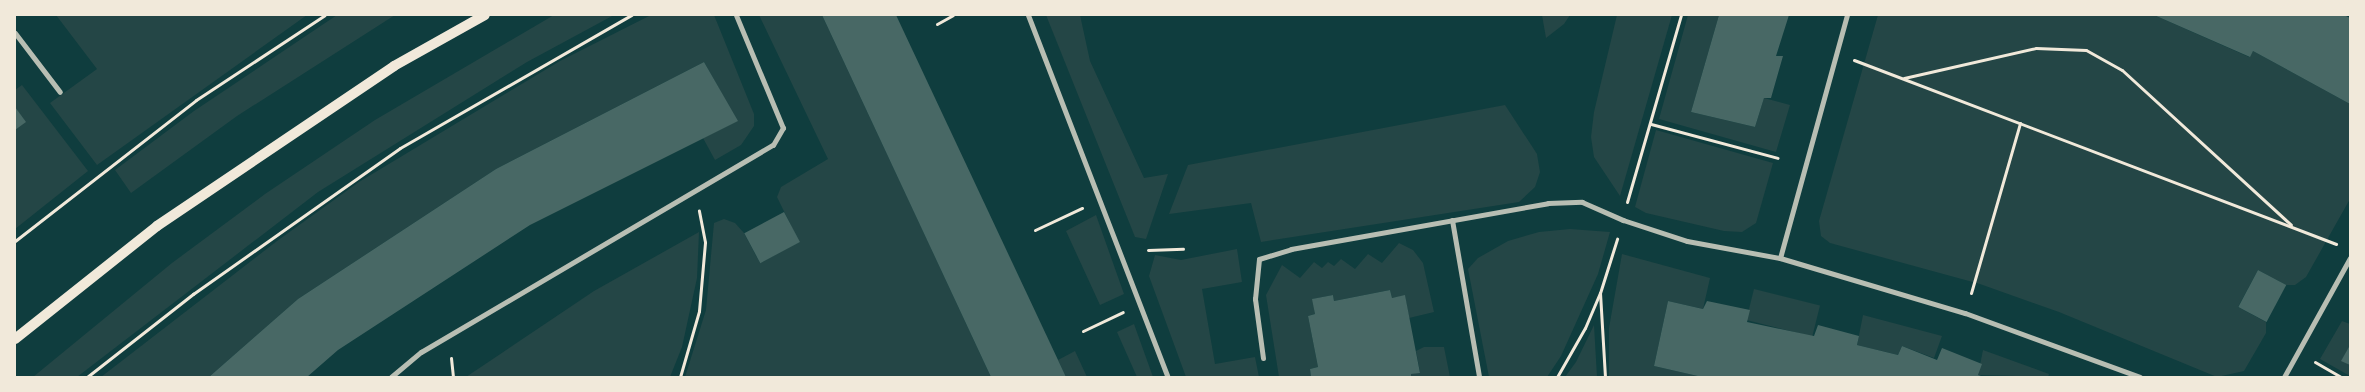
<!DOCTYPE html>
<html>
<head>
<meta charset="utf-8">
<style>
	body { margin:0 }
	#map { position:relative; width:2365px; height:392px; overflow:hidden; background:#0f3d3e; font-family:Figtree,sans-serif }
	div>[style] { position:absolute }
	.green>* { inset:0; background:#244646; transform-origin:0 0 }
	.building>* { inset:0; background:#486865; transform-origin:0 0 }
	.path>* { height:3px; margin:-1.5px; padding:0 1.5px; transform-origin:1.5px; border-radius:1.5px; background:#f1e9da }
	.minor>* { height:5px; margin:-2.5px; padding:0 2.5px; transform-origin:2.5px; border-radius:2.5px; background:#b8beb3 }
	.secondary>* { height:10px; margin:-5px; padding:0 5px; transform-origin:5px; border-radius:5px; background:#f1e9da }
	span { translate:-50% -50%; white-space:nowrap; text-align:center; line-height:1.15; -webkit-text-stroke:4px #f1e9da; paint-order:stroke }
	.frame { position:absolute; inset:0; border:16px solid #f1e9da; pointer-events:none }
</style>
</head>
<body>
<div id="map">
	<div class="green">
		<i style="clip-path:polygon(56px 15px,307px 15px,97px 165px,50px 103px,97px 69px)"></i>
		<i style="clip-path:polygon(337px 15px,395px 15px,237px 116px,131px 193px,115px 170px,194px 111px)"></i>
		<i style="clip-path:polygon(554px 15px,614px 15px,527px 62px,318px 192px,77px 377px,33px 377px,172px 263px,265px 194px,375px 120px)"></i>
		<i style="clip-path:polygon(651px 15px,714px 15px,754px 114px,754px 126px,741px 145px,715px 160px,703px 138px,737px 121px,704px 62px,496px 169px,298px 299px,209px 377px,101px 377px,277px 241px,359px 182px,560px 61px)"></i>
		<i style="clip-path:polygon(759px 15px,822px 15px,991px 377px,685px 377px,706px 310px,714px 223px,724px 219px,735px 223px,744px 233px,760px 263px,799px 242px,777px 197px,781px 187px,828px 159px)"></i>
		<i style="clip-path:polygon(1046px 15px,1080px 15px,1090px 61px,1144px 178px,1168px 174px,1146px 239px,1135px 237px)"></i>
		<i style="clip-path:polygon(1542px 15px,1570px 15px,1564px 24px,1546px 38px)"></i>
		<i style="clip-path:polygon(1617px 15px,1672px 15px,1620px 196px,1594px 157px,1591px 137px,1594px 112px)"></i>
		<i style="clip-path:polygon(1688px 15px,1719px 15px,1691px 112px,1755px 127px,1764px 98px,1790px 105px,1776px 152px,1659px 119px)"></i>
		<i style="clip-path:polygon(1878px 15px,2154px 15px,2249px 57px,2253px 51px,2350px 104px,2350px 199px,2306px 277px,2295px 285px,2286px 285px,2258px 270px,2238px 307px,2266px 322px,2266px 333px,2244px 371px,2217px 377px,2059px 312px,1980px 284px,1830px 243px,1821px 236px,1819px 221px)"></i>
		<i style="clip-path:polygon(22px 85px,88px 171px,15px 229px,15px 90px)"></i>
		<i style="clip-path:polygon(1505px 105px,1537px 154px,1540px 172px,1535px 187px,1519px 202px,1261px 242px,1251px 203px,1169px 214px,1188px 165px)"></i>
		<i style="clip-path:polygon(1656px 130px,1773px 163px,1756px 223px,1742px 232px,1724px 231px,1646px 213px,1635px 207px)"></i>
		<i style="clip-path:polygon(1096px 215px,1124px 294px,1100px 305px,1066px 231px)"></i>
		<i style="clip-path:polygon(1570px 229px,1610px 232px,1598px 274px,1561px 356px,1547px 377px,1489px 377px,1468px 269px,1478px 258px,1508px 241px,1539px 232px)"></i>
		<i style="clip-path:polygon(699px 232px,697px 278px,682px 347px,670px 377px,466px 377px,594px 291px)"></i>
		<i style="clip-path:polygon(1399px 243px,1413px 250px,1423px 263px,1434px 312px,1409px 318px,1405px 296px,1392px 298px,1390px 290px,1334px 301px,1333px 295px,1313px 299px,1315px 314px,1308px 316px,1318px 367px,1310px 369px,1311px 377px,1279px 377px,1266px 295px,1282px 265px,1300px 278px,1314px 262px,1322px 268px,1328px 262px,1334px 266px,1341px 259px,1355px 269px,1368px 254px,1382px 263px)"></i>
		<i style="clip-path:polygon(1237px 249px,1242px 282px,1202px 289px,1215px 364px,1255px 357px,1259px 377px,1186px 377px,1149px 276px,1155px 255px,1181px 260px)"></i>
		<i style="clip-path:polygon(1622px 254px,1710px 278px,1703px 309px,1668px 301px,1654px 366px,1702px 377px,1609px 377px,1609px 328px)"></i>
		<i style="left:1754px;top:289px;width:68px;height:32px;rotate:14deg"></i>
		<i style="clip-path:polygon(1863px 315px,1942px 336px,1934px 358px,1902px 346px,1898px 355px,1857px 345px)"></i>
		<i style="clip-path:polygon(2342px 321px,2350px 324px,2350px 345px,2342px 360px,2350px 365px,2350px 376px,2320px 359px)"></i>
		<i style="clip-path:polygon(1134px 324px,1153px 377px,1137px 377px,1117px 332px)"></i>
		<i style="clip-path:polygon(1594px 325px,1597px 377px,1565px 377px,1576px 362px)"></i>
		<i style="clip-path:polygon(1424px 347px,1444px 347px,1450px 377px,1411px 377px,1411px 374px,1420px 372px,1416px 351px)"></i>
		<i style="clip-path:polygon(1983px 350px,2049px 374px,2048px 377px,1978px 375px)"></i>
		<i style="clip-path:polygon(1075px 351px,1087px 377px,1066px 377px,1058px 360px)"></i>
	</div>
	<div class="building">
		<i style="clip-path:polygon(822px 15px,896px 15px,1066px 377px,991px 377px)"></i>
		<i style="clip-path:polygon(1719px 15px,1789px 15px,1776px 56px,1783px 56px,1771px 98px,1764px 98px,1755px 127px,1691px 112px)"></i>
		<i style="clip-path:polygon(2154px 15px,2344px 15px,2350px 18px,2350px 104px,2253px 51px,2250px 57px)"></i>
		<i style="clip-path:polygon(704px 62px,738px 121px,530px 225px,338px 350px,307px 377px,209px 377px,298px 299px,496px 169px)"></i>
		<i style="clip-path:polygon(15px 107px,26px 122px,15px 130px)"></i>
		<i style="left:784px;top:212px;width:34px;height:45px;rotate:62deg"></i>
		<i style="left:2258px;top:270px;width:32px;height:42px;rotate:28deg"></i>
		<i style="clip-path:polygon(1390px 290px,1392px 298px,1405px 295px,1420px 373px,1411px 374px,1411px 377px,1311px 377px,1310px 369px,1318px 367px,1308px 316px,1315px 314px,1312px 299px,1333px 295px,1334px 301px)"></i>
		<i style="clip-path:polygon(1668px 301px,1703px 309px,1707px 301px,1750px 310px,1747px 322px,1814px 336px,1818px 325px,1859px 336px,1857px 345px,1898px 355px,1902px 346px,1937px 360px,1942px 348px,1982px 364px,1978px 375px,1984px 377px,1702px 377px,1654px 366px)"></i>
		<i style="clip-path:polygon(2350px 345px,2350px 365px,2341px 361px)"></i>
	</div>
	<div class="path">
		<i style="left:937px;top:24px;width:18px;rotate:-29deg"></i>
		<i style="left:1854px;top:60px;width:516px;rotate:20.89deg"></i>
		<i style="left:1904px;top:78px;width:135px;rotate:-12.8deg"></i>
		<i style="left:2036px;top:48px;width:50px;rotate:2.3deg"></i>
		<i style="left:2086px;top:50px;width:41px;rotate:29.1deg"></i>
		<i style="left:2122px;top:70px;width:229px;rotate:42.5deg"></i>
		<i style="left:1651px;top:124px;width:131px;rotate:15deg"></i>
		<i style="left:1627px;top:202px;width:195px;rotate:-73.9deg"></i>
		<i style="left:1035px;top:230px;width:52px;rotate:-25.1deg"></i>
		<i style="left:15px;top:241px;width:229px;rotate:-37.9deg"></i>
		<i style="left:196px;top:100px;width:154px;rotate:-33.4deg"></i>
		<i style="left:1148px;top:250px;width:35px;rotate:-2deg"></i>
		<i style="left:1971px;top:293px;width:177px;rotate:-73.9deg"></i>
		<i style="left:1083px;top:331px;width:44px;rotate:-25.4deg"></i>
		<i style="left:451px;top:358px;width:19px;rotate:84deg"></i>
		<i style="left:2315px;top:362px;width:30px;rotate:30deg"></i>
		<i style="left:87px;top:377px;width:135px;rotate:-38.1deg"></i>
		<i style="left:193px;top:294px;width:253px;rotate:-35.2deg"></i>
		<i style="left:400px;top:148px;width:267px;rotate:-29.9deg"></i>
		<i style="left:680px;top:377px;width:69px;rotate:-73.9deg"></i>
		<i style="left:699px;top:311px;width:69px;rotate:-85deg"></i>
		<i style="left:705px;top:242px;width:32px;rotate:-101deg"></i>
		<i style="left:1557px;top:377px;width:56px;rotate:-60.3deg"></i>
		<i style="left:1585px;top:328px;width:38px;rotate:-67deg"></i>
		<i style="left:1605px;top:377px;width:84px;rotate:-93.4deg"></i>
		<i style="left:1600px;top:293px;width:57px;rotate:-72.5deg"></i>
	</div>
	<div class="minor">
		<i style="left:1028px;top:15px;width:388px;rotate:68.9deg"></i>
		<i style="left:15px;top:33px;width:74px;rotate:52.7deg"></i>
		<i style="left:1452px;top:220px;width:159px;rotate:80.2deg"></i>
		<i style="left:1780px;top:258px;width:252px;rotate:-74.6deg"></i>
		<i style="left:1263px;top:358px;width:60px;rotate:-97.7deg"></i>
		<i style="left:1255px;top:299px;width:40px;rotate:-84.3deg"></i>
		<i style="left:1259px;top:259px;width:34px;rotate:-17deg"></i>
		<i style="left:1291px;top:249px;width:261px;rotate:-10.1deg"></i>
		<i style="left:1548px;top:203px;width:34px;rotate:-2deg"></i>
		<i style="left:1582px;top:202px;width:45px;rotate:23.7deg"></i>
		<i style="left:1623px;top:220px;width:67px;rotate:18.2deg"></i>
		<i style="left:1687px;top:241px;width:95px;rotate:10.4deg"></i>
		<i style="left:1780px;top:258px;width:193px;rotate:16.6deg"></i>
		<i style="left:1965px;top:313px;width:186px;rotate:20.1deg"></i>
		<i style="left:391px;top:377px;width:39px;rotate:-40deg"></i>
		<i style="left:421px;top:352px;width:408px;rotate:-30.5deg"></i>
		<i style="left:773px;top:145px;width:20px;rotate:-60deg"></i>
		<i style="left:783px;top:128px;width:122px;rotate:-112.6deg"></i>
		<i style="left:2284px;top:377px;width:136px;rotate:-61deg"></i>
	</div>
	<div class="secondary">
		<i style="left:15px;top:339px;width:181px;rotate:-38.5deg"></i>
		<i style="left:157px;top:226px;width:286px;rotate:-34deg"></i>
		<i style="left:394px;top:66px;width:104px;rotate:-29.3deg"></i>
	</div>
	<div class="frame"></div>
</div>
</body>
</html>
